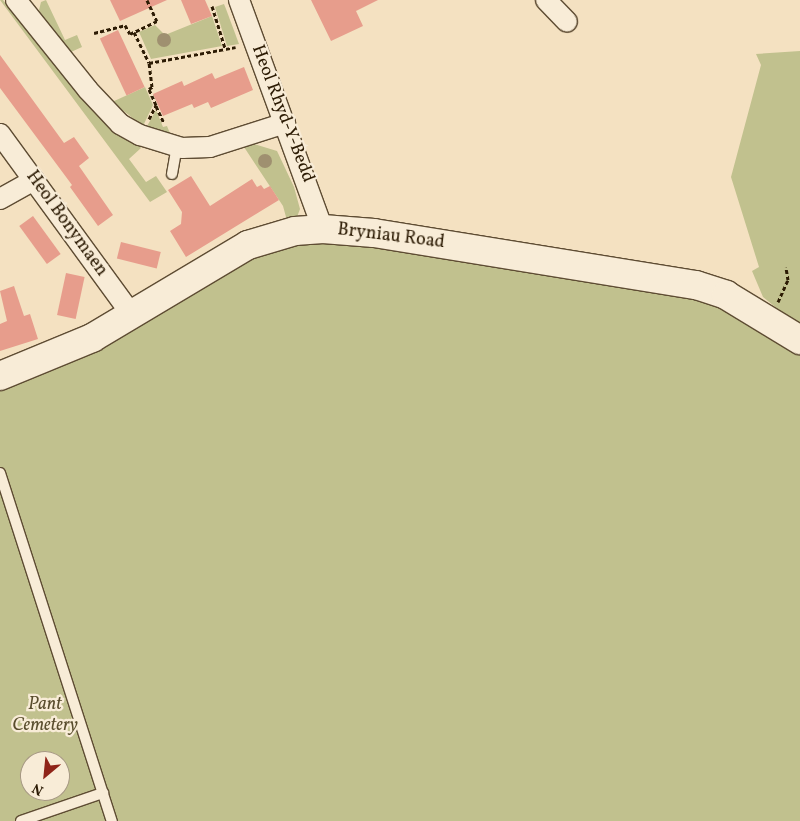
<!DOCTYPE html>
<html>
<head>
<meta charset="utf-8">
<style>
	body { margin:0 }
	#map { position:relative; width:800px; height:821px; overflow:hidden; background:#f4e1c1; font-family:Vollkorn,serif }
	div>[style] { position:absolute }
	.green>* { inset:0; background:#c1c18e }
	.building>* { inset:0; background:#e79d8c; transform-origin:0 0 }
	.path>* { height:3px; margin-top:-1.5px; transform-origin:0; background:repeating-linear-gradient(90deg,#2c1b04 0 4px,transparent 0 6.5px) }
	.roads { filter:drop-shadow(1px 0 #5e4c33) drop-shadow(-1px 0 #5e4c33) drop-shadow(0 1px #5e4c33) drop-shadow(0 -1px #5e4c33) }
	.lane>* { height:10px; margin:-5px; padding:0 5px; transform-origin:5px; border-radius:5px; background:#f8ecd7 }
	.street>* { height:20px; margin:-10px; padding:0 10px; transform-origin:10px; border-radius:10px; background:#f8ecd7 }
	.secondary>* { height:28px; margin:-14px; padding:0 14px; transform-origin:14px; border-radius:14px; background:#f8ecd7 }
	.trees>* { width:14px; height:14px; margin:-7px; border-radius:50%; background:#9f9070 }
	span { translate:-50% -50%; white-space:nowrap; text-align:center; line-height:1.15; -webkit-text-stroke:4.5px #f8ecd7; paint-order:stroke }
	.street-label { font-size:18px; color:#2c1b04 }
	.park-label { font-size:18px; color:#594d2d; font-style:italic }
	.north { position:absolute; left:20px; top:751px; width:50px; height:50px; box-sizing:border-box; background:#f8ecd7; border:1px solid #a69883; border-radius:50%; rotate:208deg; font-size:14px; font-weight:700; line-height:20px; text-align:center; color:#2c1b04 }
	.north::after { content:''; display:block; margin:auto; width:18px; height:22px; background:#8f2418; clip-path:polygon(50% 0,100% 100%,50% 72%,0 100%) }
</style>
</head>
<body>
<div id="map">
	<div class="green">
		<i style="clip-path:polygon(0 0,3px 0,57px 65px,139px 145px,141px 148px,129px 159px,146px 182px,156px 176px,167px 192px,150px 202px)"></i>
		<i style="clip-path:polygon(46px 0,65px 40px,77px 35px,82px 47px,71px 52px,48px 26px,39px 10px,41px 2px)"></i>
		<i style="clip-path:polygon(224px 4px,226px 9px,239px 44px,227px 46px,215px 7px)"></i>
		<i style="clip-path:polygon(212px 16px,222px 46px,151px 59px,139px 32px,155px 25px,165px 35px)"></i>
		<i style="clip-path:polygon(800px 51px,800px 327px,763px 297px,752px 271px,759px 267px,731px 177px,761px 65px,756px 54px)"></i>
		<i style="clip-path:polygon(145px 87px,153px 105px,143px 126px,112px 102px)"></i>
		<i style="clip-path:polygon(156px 110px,163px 127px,167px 126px,171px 136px,146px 128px)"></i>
		<i style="clip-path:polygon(254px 144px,277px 151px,294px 187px,300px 209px,297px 217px,291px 220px,286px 217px,283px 206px,244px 147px)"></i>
		<i style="clip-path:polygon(evenodd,343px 239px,698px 297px,742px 315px,800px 352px,800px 821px,0 821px,0 391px,95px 352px,241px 258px,281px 246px,343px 239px,30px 761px,60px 761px,60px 791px,30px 791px,30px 761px)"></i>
	</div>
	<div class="building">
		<i style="clip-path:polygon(110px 0,167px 0,120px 21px)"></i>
		<i style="clip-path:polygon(181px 0,205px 0,212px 16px,191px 24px)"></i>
		<i style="clip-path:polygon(311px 0,378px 0,356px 11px,363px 26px,331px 41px)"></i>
		<i style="left:118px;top:30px;width:63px;height:20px;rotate:65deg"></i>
		<i style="clip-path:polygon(0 55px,64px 143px,74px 137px,89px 158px,79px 166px,113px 215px,98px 226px,70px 187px,72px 185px,0 88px)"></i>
		<i style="clip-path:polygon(244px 67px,253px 90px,211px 108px,208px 102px,194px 108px,192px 104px,163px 116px,153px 94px,182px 81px,184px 86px,212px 73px,215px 79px)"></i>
		<i style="clip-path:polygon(191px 176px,210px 206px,252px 179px,257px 187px,261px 185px,264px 189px,270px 186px,279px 200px,186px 257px,170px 231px,181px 224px,182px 212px,168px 190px)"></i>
		<i style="left:33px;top:216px;width:47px;height:17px;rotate:54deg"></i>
		<i style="left:121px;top:242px;width:41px;height:17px;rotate:14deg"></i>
		<i style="left:66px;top:273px;width:19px;height:43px;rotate:12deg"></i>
		<i style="clip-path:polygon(14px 286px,24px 316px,30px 314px,38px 339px,0 351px,0 324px,7px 321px,0 291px)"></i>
	</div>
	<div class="path">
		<i style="left:147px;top:0;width:23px;rotate:65deg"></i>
		<i style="left:157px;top:21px;width:25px;rotate:154deg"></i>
		<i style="left:134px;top:32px;width:34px;rotate:64deg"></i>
		<i style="left:149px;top:63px;width:88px;rotate:-10.4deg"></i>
		<i style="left:212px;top:6px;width:44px;rotate:72.8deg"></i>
		<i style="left:94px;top:33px;width:32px;rotate:-14deg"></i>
		<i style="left:125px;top:25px;width:10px;rotate:61deg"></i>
		<i style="left:130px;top:34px;width:4px;rotate:-27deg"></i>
		<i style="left:156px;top:106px;width:19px;rotate:65deg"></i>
		<i style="left:149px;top:119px;width:16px;rotate:-63deg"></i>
		<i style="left:156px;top:105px;width:17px;rotate:-114deg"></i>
		<i style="left:149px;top:89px;width:4px;rotate:-34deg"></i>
		<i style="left:152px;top:87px;width:24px;rotate:-97deg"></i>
		<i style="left:778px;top:302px;width:24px;rotate:-66deg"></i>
		<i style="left:788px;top:280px;width:13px;rotate:-99deg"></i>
	</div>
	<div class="roads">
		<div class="lane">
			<i style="left:172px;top:174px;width:27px;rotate:-80deg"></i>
			<i style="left:0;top:473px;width:366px;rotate:72.2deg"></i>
			<i style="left:21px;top:821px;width:87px;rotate:-18.9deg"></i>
		</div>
		<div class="street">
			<i style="left:16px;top:0;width:115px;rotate:51.3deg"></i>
			<i style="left:88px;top:90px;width:47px;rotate:46.7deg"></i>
			<i style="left:120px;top:124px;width:23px;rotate:29deg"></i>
			<i style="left:140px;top:135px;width:44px;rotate:17.2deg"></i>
			<i style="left:182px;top:148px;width:28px;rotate:-2deg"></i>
			<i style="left:210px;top:147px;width:79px;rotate:-17.7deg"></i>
			<i style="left:239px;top:0;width:244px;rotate:69.9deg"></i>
			<i style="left:546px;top:0;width:30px;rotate:46deg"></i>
			<i style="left:0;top:134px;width:224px;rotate:53.9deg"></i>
			<i style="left:0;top:199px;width:39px;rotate:-29deg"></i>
		</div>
		<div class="secondary">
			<i style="left:0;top:376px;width:100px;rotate:-22.4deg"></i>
			<i style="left:92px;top:338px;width:182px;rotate:-30.8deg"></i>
			<i style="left:248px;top:245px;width:49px;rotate:-16.6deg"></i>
			<i style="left:295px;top:231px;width:28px;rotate:-4deg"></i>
			<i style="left:323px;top:229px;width:51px;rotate:4.5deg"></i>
			<i style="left:374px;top:233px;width:326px;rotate:9.2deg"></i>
			<i style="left:696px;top:285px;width:32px;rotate:18deg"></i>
			<i style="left:726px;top:295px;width:87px;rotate:31.3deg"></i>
		</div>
	</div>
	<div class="trees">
		<i style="left:164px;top:40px"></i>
		<i style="left:265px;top:161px"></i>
	</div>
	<div class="street-label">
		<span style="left:282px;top:114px;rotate:69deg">Heol Rhyd-Y-Bedd</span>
		<span style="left:66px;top:224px;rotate:54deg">Heol Bonymaen</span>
		<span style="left:391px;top:237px;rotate:7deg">Bryniau Road</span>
	</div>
	<div class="park-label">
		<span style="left:45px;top:716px">Pant<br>Cemetery</span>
	</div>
	<div class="north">N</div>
</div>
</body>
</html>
